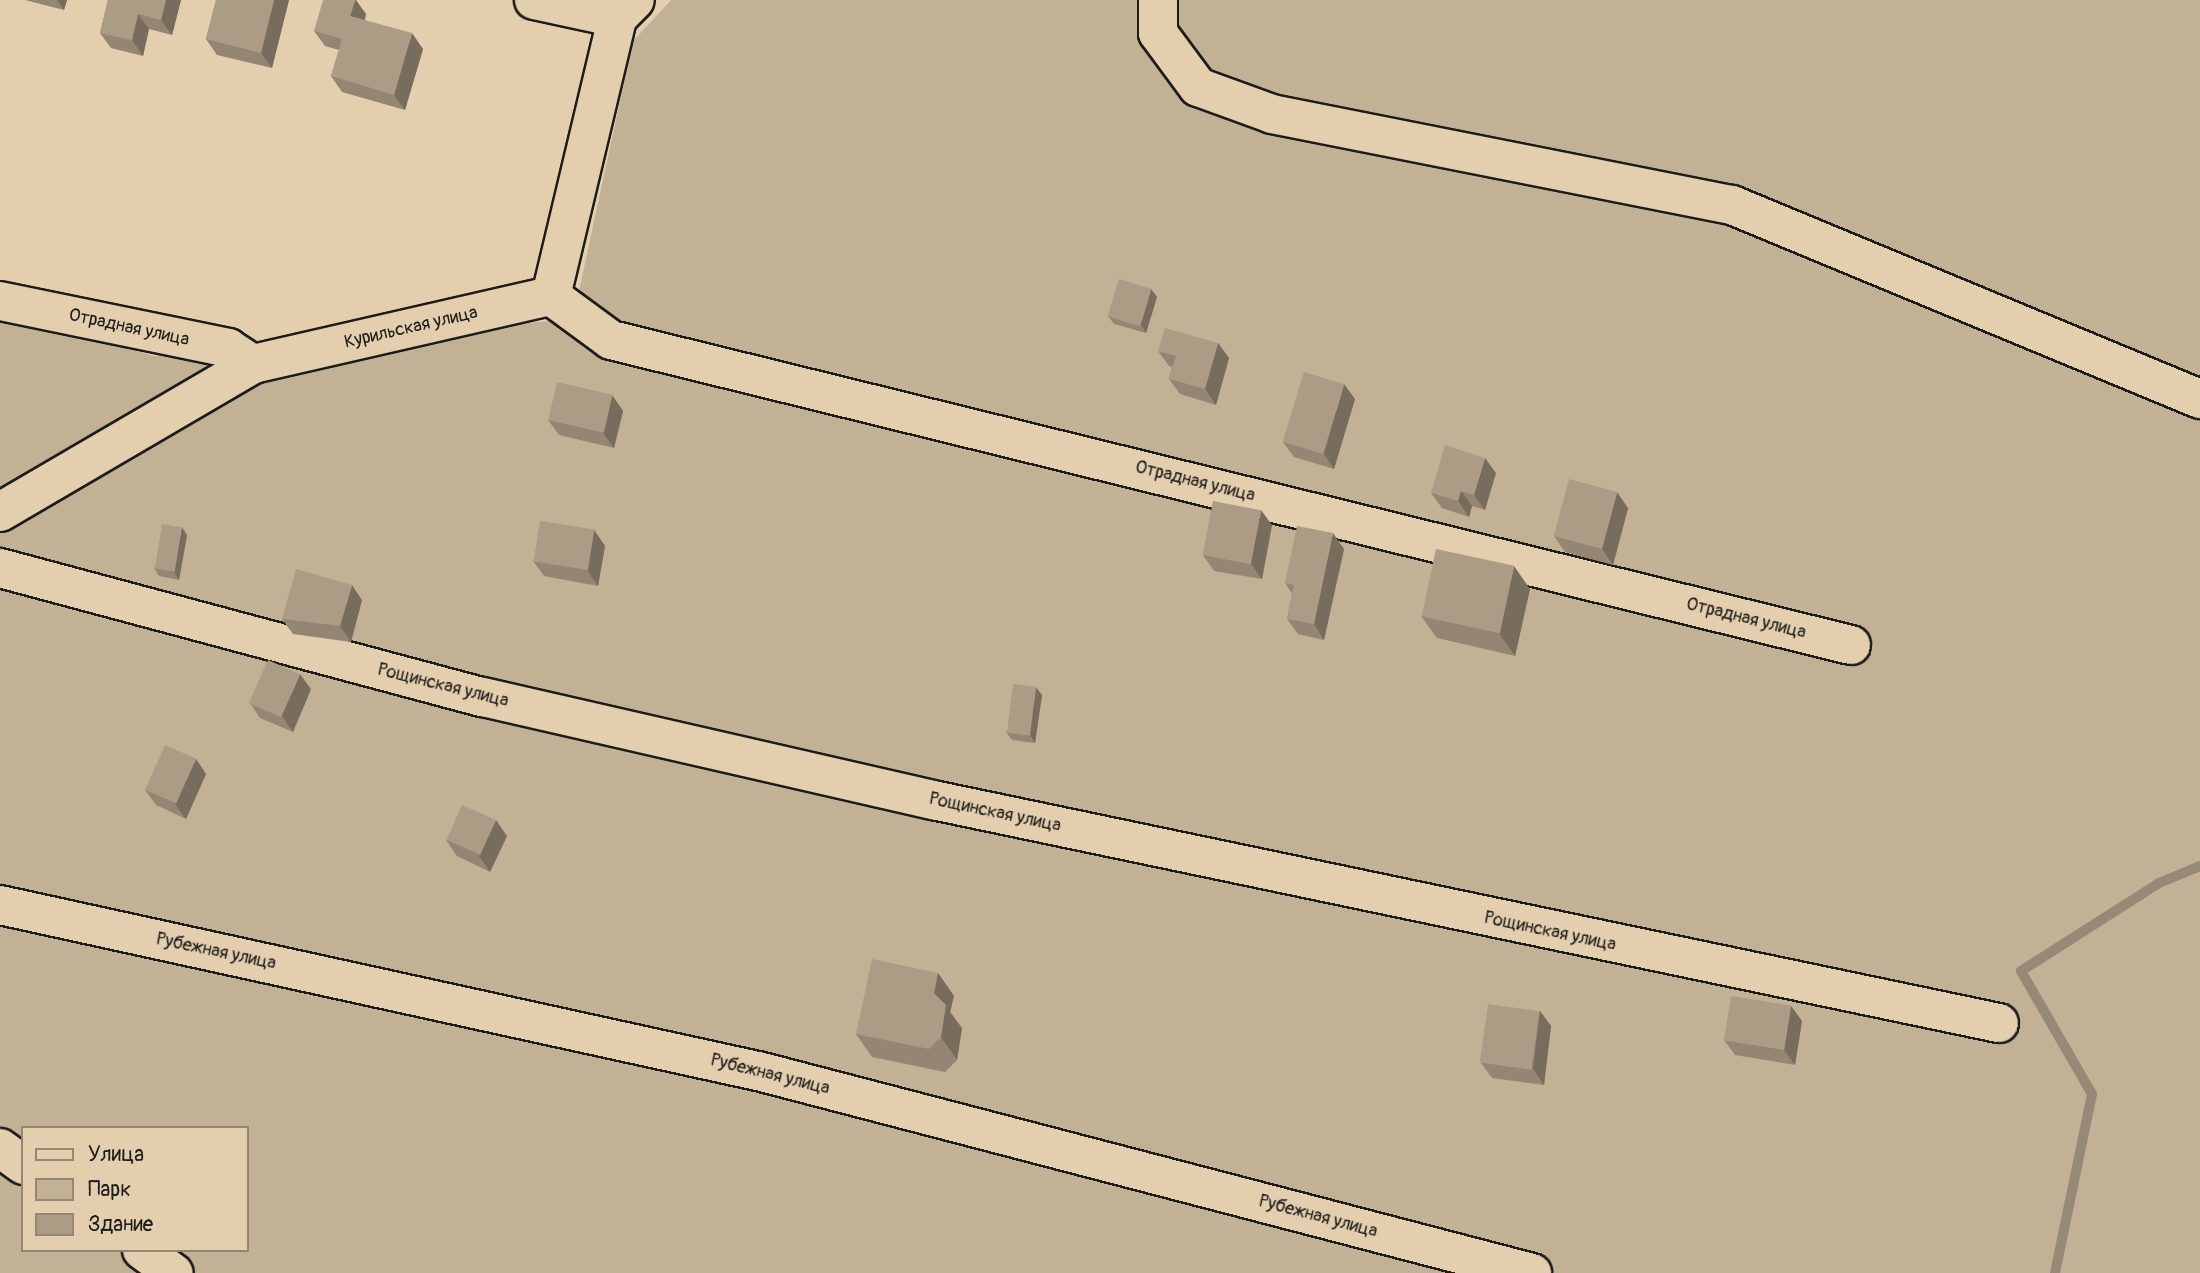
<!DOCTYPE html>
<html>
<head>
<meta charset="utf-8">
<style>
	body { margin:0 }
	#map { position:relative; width:2200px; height:1273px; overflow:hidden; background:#e3cead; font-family:Pangolin,sans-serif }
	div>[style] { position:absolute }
	.green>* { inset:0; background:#c2b195 }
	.stream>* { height:10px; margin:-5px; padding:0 5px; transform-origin:5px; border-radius:5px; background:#968a76 }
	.roads { filter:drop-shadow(2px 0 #1c1c1c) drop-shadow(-2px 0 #1c1c1c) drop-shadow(0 2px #1c1c1c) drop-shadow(0 -2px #1c1c1c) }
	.minor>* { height:38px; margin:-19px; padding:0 19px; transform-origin:19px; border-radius:19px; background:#e3cead }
	.wall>* { inset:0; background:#948672 }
	.shaded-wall>* { inset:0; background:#786d5d }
	.building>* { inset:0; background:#ac9c85; transform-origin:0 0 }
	span { translate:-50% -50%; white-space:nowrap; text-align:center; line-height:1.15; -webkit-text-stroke:5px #e3cead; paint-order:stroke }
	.street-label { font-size:18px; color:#1c1c1c }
	.legend { position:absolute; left:21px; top:1126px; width:228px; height:126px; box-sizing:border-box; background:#e3cead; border:2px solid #938773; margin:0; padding:9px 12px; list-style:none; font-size:21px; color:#1c1c1c }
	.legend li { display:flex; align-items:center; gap:14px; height:35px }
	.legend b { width:35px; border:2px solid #938773 }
</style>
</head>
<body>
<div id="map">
	<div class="green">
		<i style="clip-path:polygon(evenodd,671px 0,2200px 0,2200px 1273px,0 1273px,0 314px,154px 356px,573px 319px,633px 41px,671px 0,23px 1128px,247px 1128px,247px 1250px,23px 1250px,23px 1128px)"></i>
	</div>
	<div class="stream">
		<i style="left:2055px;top:1273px;width:183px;rotate:-78.3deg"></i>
		<i style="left:2092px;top:1094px;width:142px;rotate:-120deg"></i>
		<i style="left:2021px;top:971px;width:164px;rotate:-32.5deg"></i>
		<i style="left:2159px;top:883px;width:44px;rotate:-22.5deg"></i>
	</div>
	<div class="roads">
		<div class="minor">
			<i style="left:534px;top:0;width:85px;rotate:12.2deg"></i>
			<i style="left:1158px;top:0;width:33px;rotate:90deg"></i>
			<i style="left:1158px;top:33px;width:67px;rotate:53.5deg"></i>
			<i style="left:1198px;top:87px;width:79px;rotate:20deg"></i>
			<i style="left:1272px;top:114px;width:469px;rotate:11.2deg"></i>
			<i style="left:1732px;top:205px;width:507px;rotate:22.52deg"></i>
			<i style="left:551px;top:296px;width:74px;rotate:36.3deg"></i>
			<i style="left:611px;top:340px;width:1277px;rotate:13.82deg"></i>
			<i style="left:0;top:301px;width:233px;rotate:11.6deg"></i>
			<i style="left:228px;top:348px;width:30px;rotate:33deg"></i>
			<i style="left:0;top:512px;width:293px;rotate:-30.3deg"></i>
			<i style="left:253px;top:364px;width:306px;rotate:-12.9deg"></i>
			<i style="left:551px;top:296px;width:286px;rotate:-76.6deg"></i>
			<i style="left:617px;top:18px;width:25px;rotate:-45deg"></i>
			<i style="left:0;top:568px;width:500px;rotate:15deg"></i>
			<i style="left:483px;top:697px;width:462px;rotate:12.9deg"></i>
			<i style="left:933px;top:800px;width:1089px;rotate:11.82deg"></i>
			<i style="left:0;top:905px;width:780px;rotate:12.36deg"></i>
			<i style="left:762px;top:1072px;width:796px;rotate:14.63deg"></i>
			<i style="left:0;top:1148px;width:29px;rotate:36deg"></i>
			<i style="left:142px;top:1250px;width:39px;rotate:36deg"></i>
		</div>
	</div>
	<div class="wall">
		<i style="clip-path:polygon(25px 0,67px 0,64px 10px)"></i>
		<i style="clip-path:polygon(108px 0,181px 0,172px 35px,149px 29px,143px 56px,111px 48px,100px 33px)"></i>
		<i style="clip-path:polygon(216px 0,289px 0,272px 68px,217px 55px,206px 39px)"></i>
		<i style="clip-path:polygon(366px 14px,365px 20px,423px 49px,405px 110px,342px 92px,331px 76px,339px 50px,325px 46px,314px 31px)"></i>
		<i style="clip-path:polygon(1151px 289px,1157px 297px,1146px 333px,1114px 324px,1108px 316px)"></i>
		<i style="clip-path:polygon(1218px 343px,1229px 358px,1216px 405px,1180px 394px,1169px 379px,1172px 367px,1169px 366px,1158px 351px)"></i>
		<i style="clip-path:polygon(612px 395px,623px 411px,614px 448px,559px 435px,548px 420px)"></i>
		<i style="clip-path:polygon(1355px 399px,1334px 469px,1294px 457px,1283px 442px)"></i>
		<i style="clip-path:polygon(1496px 473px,1485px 510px,1472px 506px,1469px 517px,1442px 508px,1431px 493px)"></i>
		<i style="clip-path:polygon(1628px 508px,1613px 565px,1565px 552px,1554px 536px)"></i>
		<i style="clip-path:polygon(1272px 525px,1262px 579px,1214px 571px,1203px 555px)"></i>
		<i style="clip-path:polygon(594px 530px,605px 546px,598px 586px,544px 576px,533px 561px)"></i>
		<i style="clip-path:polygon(187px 535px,179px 580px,159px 576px,154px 568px)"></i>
		<i style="clip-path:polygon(1344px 549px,1324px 640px,1298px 634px,1287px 619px,1292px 593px,1285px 583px)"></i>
		<i style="clip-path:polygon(1530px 589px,1515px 656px,1437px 638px,1421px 616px)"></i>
		<i style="clip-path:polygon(362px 600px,351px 642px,293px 634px,282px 619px)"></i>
		<i style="clip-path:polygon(311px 689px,293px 732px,260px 718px,250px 703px)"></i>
		<i style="clip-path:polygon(1042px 695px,1035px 743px,1012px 740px,1006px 732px)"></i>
		<i style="clip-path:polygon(196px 759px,206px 774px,186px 819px,156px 805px,145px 790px)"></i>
		<i style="clip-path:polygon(507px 836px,490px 872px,457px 856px,446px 840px)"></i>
		<i style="clip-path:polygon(938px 973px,954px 996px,950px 1012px,962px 1028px,957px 1060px,945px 1072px,872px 1057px,856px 1034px)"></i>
		<i style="clip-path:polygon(1791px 1006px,1802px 1021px,1795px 1065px,1735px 1055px,1724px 1040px)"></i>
		<i style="clip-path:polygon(1540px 1011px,1551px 1026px,1544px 1085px,1492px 1078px,1481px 1063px)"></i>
	</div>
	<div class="shaded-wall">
		<i style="clip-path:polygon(57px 0,67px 0,64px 10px)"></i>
		<i style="clip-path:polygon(166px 0,181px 0,172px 35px,161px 20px)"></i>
		<i style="clip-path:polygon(274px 0,289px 0,272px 68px,261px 53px)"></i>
		<i style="clip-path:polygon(355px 0,356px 0,366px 14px,361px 31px,350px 16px)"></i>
		<i style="clip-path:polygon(138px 14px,149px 29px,143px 56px,132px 40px)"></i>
		<i style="clip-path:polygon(412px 33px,423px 49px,405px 110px,394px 95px)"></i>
		<i style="clip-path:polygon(1151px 289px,1157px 297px,1146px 333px,1141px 325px)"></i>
		<i style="clip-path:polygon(1218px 343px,1229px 358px,1216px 405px,1205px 389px)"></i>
		<i style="clip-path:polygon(1344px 384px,1355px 399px,1334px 469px,1324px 454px)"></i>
		<i style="clip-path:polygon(612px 395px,623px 411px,614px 448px,603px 433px)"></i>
		<i style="clip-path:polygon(1485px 458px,1496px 473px,1485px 510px,1474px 495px)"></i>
		<i style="clip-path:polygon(1461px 491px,1472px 506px,1469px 517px,1458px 501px)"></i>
		<i style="clip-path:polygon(1617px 492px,1628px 508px,1613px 565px,1602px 549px)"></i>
		<i style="clip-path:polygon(1261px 510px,1272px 525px,1262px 579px,1251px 564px)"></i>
		<i style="clip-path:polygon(182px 527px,187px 535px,179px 580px,174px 572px)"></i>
		<i style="clip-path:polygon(594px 530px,605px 546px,598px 586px,587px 570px)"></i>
		<i style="clip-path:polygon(1333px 533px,1344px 549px,1324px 640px,1314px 624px)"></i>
		<i style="clip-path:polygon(1514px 566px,1530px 589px,1515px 656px,1499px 633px)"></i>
		<i style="clip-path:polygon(352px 585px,362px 600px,351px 642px,340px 626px)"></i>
		<i style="clip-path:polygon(300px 674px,311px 689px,293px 732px,282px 716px)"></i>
		<i style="clip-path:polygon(1036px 687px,1042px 695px,1035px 743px,1030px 735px)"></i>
		<i style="clip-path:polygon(196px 759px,206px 774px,186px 819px,175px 804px)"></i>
		<i style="clip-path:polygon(496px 820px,507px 836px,490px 872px,479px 856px)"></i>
		<i style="clip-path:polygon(938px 973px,954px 996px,950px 1012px,962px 1028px,957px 1060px,941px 1037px,934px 993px)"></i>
		<i style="clip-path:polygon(1791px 1006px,1802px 1021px,1795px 1065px,1784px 1050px)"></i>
		<i style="clip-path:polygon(1540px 1011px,1551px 1026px,1544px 1085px,1533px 1069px)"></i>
	</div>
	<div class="building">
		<i style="clip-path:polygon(108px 0,166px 0,161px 20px,138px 14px,132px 40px,100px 33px)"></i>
		<i style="clip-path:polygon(216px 0,274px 0,261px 53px,206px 39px)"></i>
		<i style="clip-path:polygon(323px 0,355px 0,350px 16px,412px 33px,394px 95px,331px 76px,342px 39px,314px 31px)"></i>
		<i style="left:1119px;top:279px;width:34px;height:39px;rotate:17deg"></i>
		<i style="clip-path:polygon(1165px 328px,1218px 343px,1205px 389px,1169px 379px,1176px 356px,1158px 351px)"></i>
		<i style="left:1304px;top:372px;width:42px;height:73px;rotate:17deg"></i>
		<i style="left:557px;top:382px;width:57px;height:39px;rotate:13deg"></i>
		<i style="clip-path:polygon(1445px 445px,1485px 458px,1474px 495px,1461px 491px,1458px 501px,1431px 493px)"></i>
		<i style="left:1569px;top:479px;width:50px;height:59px;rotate:15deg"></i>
		<i style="left:1213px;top:501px;width:49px;height:55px;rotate:11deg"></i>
		<i style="left:540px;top:521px;width:55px;height:41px;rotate:9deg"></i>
		<i style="left:162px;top:524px;width:20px;height:45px;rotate:9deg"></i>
		<i style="clip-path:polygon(1297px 526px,1333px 533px,1314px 624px,1287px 619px,1294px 585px,1285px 583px)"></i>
		<i style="left:1436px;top:549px;width:80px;height:69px;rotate:12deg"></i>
		<i style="clip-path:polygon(296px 569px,352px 585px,340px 626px,282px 619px)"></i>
		<i style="left:268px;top:660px;width:35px;height:47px;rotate:24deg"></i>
		<i style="left:1013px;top:684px;width:23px;height:49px;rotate:7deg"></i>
		<i style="left:165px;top:745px;width:34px;height:49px;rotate:24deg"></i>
		<i style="left:462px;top:805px;width:37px;height:38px;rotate:24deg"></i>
		<i style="clip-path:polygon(872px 959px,938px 973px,934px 993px,946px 1005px,941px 1037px,929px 1049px,856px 1034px)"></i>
		<i style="left:1731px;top:996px;width:61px;height:45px;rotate:9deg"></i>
		<i style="left:1488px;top:1004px;width:52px;height:59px;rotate:8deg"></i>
	</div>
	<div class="street-label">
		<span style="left:129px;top:328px;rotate:12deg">Отрадная улица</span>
		<span style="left:411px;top:328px;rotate:-13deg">Курильская улица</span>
		<span style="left:1195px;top:482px;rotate:14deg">Отрадная улица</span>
		<span style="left:1746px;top:619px;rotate:14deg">Отрадная улица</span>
		<span style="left:443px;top:686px;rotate:14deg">Рощинская улица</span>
		<span style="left:995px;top:813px;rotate:12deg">Рощинская улица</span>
		<span style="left:1550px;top:932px;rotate:12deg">Рощинская улица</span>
		<span style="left:216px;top:952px;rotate:12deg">Рубежная улица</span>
		<span style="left:770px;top:1075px;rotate:14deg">Рубежная улица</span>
		<span style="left:1318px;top:1217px;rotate:15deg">Рубежная улица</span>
	</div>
	<ul class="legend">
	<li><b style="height:9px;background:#e3cead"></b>Улица</li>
	<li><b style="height:19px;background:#c2b195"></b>Парк</li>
	<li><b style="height:19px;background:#ac9c85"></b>Здание</li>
	</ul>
</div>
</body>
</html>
